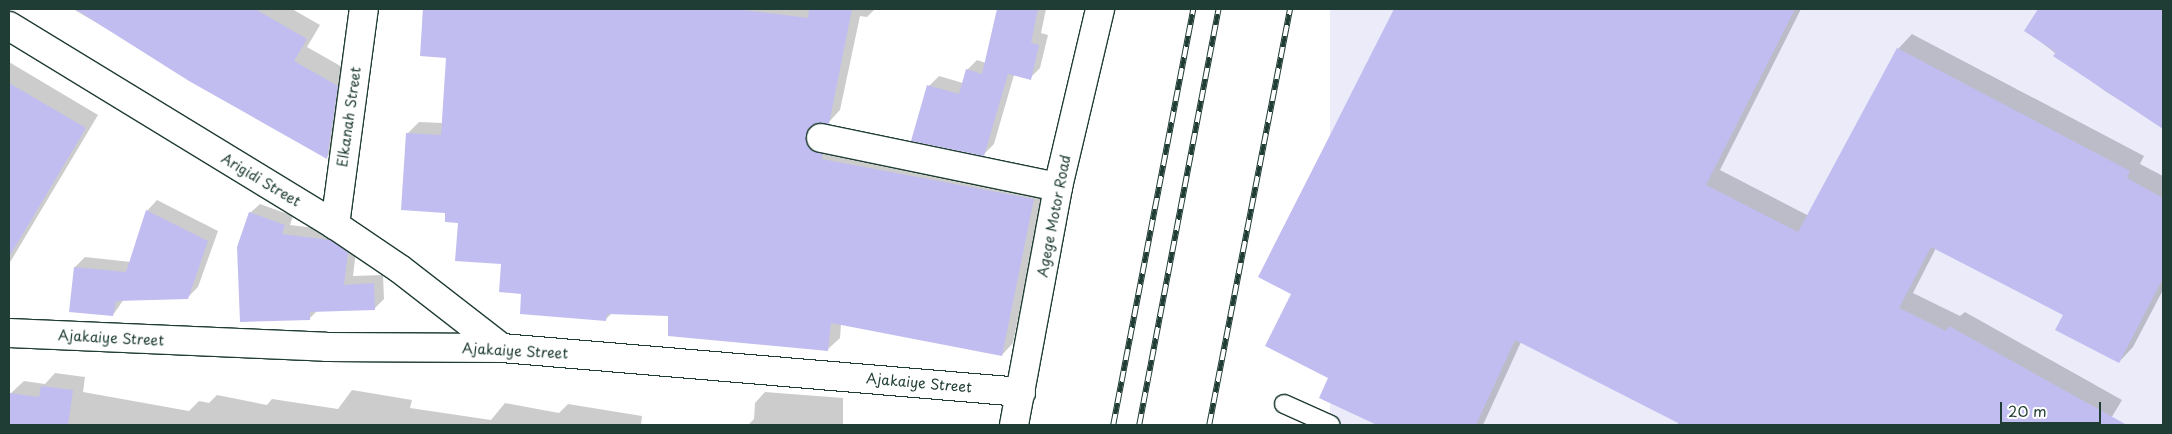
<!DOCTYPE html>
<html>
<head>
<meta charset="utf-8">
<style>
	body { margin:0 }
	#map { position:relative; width:2172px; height:434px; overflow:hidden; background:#fff; font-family:"Playpen Sans",sans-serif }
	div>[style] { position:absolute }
	.built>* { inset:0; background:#ecebfa; transform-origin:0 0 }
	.shadow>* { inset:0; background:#0003 }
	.building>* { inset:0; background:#c1bdf0 }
	.roads { filter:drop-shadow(1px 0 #1f3d34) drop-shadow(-1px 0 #1f3d34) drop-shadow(0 1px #1f3d34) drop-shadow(0 -1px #1f3d34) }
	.lane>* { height:18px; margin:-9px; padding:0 9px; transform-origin:9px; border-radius:9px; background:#fff }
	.street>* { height:28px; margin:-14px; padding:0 14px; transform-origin:14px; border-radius:14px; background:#fff }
	.secondary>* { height:28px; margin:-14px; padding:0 14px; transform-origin:14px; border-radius:14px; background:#fff }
	.rail>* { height:5.5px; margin-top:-2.75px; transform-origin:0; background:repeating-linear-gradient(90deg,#fff 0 11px,#1f3d34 0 22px); box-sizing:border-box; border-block:1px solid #1f3d34 }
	span { translate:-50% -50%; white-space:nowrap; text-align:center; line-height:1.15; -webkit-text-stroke:4px #fff; paint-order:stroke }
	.street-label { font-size:14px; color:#1f3d34 }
	.frame { position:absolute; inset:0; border:10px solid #1f3d34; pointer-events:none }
	.scale { position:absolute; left:2000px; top:402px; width:101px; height:22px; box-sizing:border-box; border:2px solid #1f3d34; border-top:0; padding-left:6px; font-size:15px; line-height:18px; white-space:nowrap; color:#1f3d34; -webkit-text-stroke:4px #fff; paint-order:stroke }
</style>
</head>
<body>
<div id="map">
	<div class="built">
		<i style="left:1330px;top:9px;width:833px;height:425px"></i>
	</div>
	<div class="shadow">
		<i style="clip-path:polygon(73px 9px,292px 9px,320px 25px,307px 47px,351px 72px,340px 144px,327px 157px)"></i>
		<i style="clip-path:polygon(423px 9px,875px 9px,867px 17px,860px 16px,840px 110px,828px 123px,819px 124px,1045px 187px,1013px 343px,1002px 355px,841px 324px,840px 338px,828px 349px,670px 315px,612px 313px,606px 319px,522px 293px,502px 263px,447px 212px,407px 134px,419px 122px,443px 123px,448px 56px,421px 55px)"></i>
		<i style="clip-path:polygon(999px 9px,1046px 9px,1041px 33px,1048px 35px,1040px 68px,1030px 78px,1014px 75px,994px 144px,984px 154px,929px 86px,939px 76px,963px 83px,967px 70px,977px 60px,986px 63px)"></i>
		<i style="clip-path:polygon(1396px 9px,1801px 9px,1720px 170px,1809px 216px,1898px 49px,1912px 34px,2144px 156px,2140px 164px,2163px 176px,2163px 290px,2133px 347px,2119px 362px,2064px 315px,1936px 248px,1913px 293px,1960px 316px,1965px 312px,2122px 400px,2107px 425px,1677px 425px,1679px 422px,1521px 342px,1483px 425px,1380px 425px,1320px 398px,1329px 378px,1293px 294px,1259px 277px)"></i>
		<i style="clip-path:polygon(2040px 9px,2163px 9px,2163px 127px,2105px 91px,2025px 30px)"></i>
		<i style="clip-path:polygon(9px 62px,98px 115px,9px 264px)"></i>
		<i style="clip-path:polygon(157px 200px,218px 231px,198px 287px,188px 297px,124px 299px,113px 315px,75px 267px,85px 257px,131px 262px,147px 211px)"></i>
		<i style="clip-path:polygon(260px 204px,293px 216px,290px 225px,340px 231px,357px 243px,353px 276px,383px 275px,384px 299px,375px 308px,318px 310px,309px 319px,250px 213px)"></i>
		<i style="clip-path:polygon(55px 373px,85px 377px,83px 392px,189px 411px,199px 401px,209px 403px,217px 395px,267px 405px,272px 399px,338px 409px,352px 390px,412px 400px,410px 408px,491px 420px,505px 403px,559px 413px,568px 404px,642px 416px,641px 425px,9px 425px,10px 394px,24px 381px,45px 384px)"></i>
		<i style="clip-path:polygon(765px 392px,843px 398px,843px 425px,748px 425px,754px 419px,755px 403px)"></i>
	</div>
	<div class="building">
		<i style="clip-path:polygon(75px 9px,255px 9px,307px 39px,294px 61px,338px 86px,327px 159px,189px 81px)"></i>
		<i style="clip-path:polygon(423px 9px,735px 9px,808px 18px,809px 9px,852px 9px,829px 124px,810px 127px,806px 143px,823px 154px,822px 159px,1034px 199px,1002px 356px,831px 323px,828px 351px,668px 336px,668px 316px,607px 314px,606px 321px,520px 314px,521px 294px,499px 292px,501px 264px,455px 261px,458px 223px,445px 222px,445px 213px,401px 210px,406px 133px,441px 135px,446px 58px,420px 56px)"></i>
		<i style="clip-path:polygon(997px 9px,1038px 9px,1031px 43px,1039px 45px,1031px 80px,1008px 74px,984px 156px,911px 141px,927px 85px,959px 94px,966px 69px,982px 74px)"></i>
		<i style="clip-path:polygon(1394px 9px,1795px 9px,1706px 185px,1798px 232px,1897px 48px,2130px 171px,2127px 178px,2163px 198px,2163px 278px,2119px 363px,2055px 330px,2063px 315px,1931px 247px,1899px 308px,1946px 331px,1949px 326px,2127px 425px,1682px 425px,1515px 340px,1476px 425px,1377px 425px,1319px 398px,1328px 378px,1265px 346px,1291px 294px,1258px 277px)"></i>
		<i style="clip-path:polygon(2038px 9px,2163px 9px,2163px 129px,2053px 56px,2056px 52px,2024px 31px)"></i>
		<i style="clip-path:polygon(9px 83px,86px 128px,9px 257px)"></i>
		<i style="clip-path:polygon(146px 210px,208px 241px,188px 299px,116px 301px,113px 316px,69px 312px,74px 267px,126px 272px)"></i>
		<i style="clip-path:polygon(249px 212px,285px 225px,282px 234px,330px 240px,348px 252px,344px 285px,374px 283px,375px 310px,310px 312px,310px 320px,240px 322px,237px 247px)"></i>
		<i style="clip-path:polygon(41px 386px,73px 390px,68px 425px,9px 425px,9px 393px,39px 397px)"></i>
	</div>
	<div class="roads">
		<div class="lane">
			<i style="left:1284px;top:404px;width:51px;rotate:24.1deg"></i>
		</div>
		<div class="street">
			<i style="left:9px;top:26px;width:382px;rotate:31.4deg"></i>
			<i style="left:335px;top:225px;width:78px;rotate:34.1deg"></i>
			<i style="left:400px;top:269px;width:129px;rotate:37.8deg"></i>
			<i style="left:821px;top:138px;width:242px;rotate:11.7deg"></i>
			<i style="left:335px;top:225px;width:218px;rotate:-82.4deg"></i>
			<i style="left:9px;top:333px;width:317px;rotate:2.5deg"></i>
			<i style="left:326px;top:347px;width:176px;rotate:0.3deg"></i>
			<i style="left:502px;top:348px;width:521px;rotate:4.85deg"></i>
		</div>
		<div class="secondary">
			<i style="left:1014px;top:425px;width:242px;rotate:-79.5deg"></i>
			<i style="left:1058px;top:187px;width:183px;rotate:-76.7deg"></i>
		</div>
	</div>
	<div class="rail">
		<i style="left:1113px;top:425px;width:424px;rotate:-79.1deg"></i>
		<i style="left:1139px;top:425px;width:423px;rotate:-79.2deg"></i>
		<i style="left:1209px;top:425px;width:424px;rotate:-79deg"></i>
	</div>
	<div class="street-label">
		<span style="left:349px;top:117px;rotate:-82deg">Elkanah Street</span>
		<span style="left:261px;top:180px;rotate:31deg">Arigidi Street</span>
		<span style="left:1054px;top:216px;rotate:-79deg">Agege Motor Road</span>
		<span style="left:111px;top:338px;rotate:3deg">Ajakaiye Street</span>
		<span style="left:515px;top:351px;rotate:3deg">Ajakaiye Street</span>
		<span style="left:919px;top:383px;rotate:5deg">Ajakaiye Street</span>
	</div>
	<div class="frame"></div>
	<div class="scale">20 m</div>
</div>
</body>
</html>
